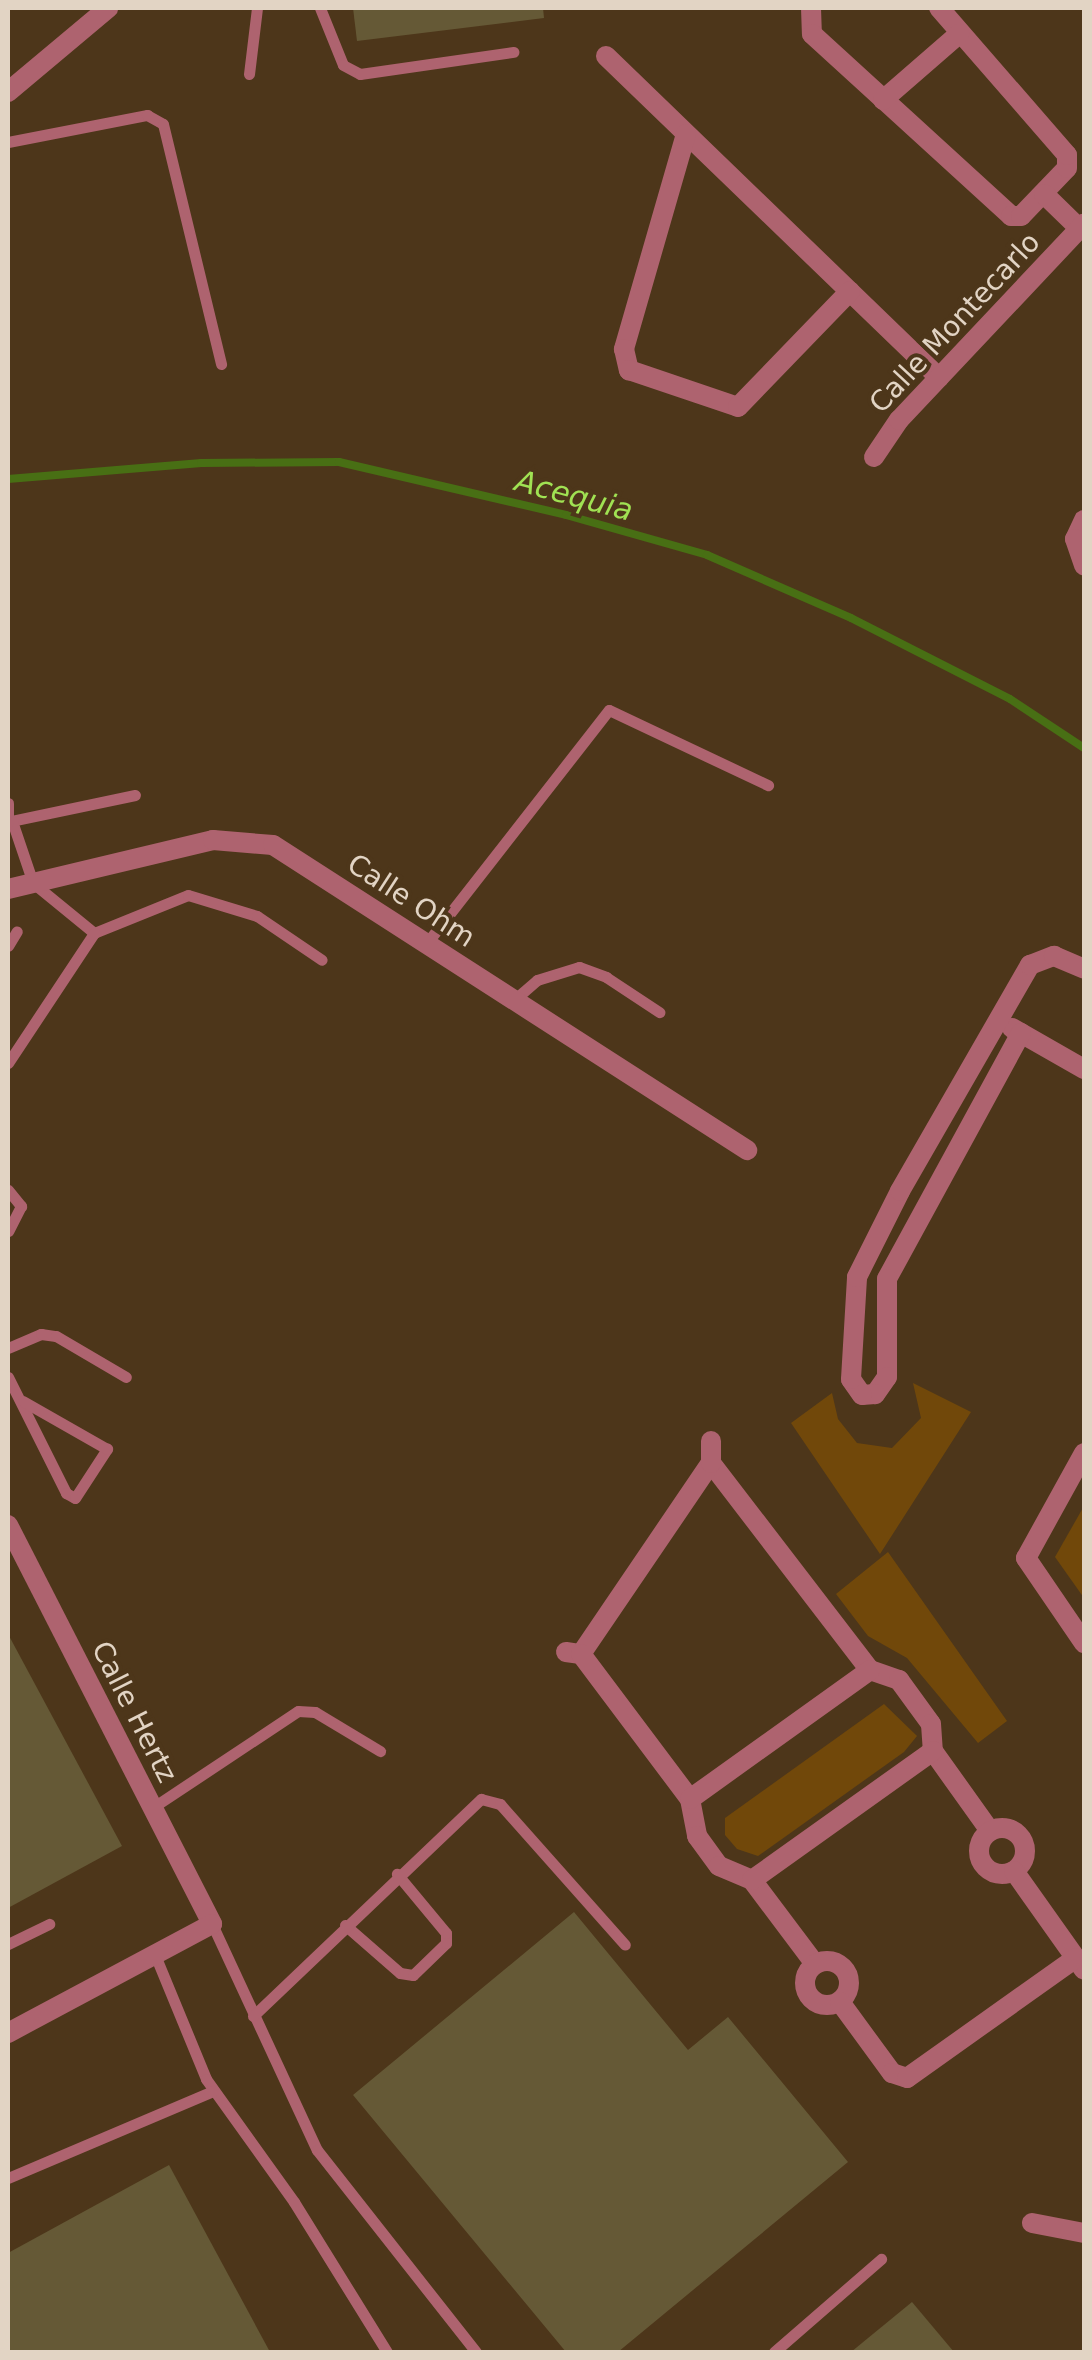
<!DOCTYPE html>
<html>
<head>
<meta charset="utf-8">
<style>
	body { margin:0 }
	#map { position:relative; width:1092px; height:2360px; overflow:hidden; background:#4d361a; font-family:"DejaVu Sans",sans-serif }
	div>[style] { position:absolute }
	.green>* { inset:0; background:#71480a }
	.stream>* { height:8px; margin:-4px; padding:0 4px; transform-origin:4px; border-radius:4px; background:#486f14 }
	.building>* { inset:0; background:#655936 }
	.service>* { height:11px; margin:-5.5px; padding:0 5.5px; transform-origin:5.5px; border-radius:5.5px; background:#ae636f }
	.minor>* { height:20px; margin:-10px; padding:0 10px; transform-origin:10px; border-radius:10px; background:#ae636f }
	.minor>.ring { margin:-10px; padding:0; box-sizing:content-box; background:none; border:20px solid #ae636f; border-radius:50% }
	span { translate:-50% -50%; white-space:nowrap; text-align:center; line-height:1.15; -webkit-text-stroke:8px #4d361a; paint-order:stroke }
	.street-label { font-size:28px; color:#e2d4c4 }
	.water-label { font-size:30px; color:#a0e253; font-style:italic }
	.frame { position:absolute; inset:0; border:10px solid #e2d4c4; pointer-events:none }
</style>
</head>
<body>
<div id="map">
	<div class="green">
		<i style="clip-path:polygon(913px 1383px,971px 1412px,880px 1554px,791px 1423px,832px 1393px,838px 1419px,857px 1443px,892px 1448px,921px 1418px)"></i>
		<i style="clip-path:polygon(1084px 1506px,1084px 1598px,1055px 1557px)"></i>
		<i style="clip-path:polygon(888px 1552px,1007px 1721px,978px 1743px,907px 1658px,868px 1636px,836px 1594px)"></i>
		<i style="clip-path:polygon(884px 1704px,917px 1736px,904px 1752px,758px 1856px,737px 1849px,725px 1835px,725px 1818px)"></i>
	</div>
	<div class="stream">
		<i style="left:8px;top:479px;width:194px;rotate:-4.7deg"></i>
		<i style="left:201px;top:463px;width:138px;rotate:-0.4deg"></i>
		<i style="left:339px;top:462px;width:233px;rotate:13.1deg"></i>
		<i style="left:566px;top:515px;width:147px;rotate:15.8deg"></i>
		<i style="left:707px;top:555px;width:157px;rotate:23.6deg"></i>
		<i style="left:851px;top:618px;width:178px;rotate:27deg"></i>
		<i style="left:1010px;top:699px;width:89px;rotate:33.5deg"></i>
	</div>
	<div class="building">
		<i style="clip-path:polygon(353px 8px,543px 8px,544px 18px,357px 41px)"></i>
		<i style="clip-path:polygon(8px 1634px,122px 1846px,8px 1908px)"></i>
		<i style="clip-path:polygon(574px 1912px,688px 2050px,728px 2017px,848px 2162px,618px 2352px,566px 2352px,353px 2095px)"></i>
		<i style="clip-path:polygon(169px 2165px,270px 2352px,8px 2352px,8px 2253px)"></i>
		<i style="clip-path:polygon(912px 2302px,954px 2352px,851px 2352px)"></i>
	</div>
	<div class="service">
		<i style="left:320px;top:8px;width:61px;rotate:68deg"></i>
		<i style="left:343px;top:65px;width:19px;rotate:28deg"></i>
		<i style="left:360px;top:74px;width:155px;rotate:-8.2deg"></i>
		<i style="left:249px;top:74px;width:66px;rotate:-83.1deg"></i>
		<i style="left:8px;top:142px;width:142px;rotate:-11deg"></i>
		<i style="left:147px;top:115px;width:18px;rotate:29deg"></i>
		<i style="left:163px;top:124px;width:247px;rotate:76.4deg"></i>
		<i style="left:135px;top:795px;width:126px;rotate:168.1deg"></i>
		<i style="left:12px;top:821px;width:65px;rotate:71.3deg"></i>
		<i style="left:33px;top:883px;width:79px;rotate:39.3deg"></i>
		<i style="left:94px;top:933px;width:101px;rotate:-22deg"></i>
		<i style="left:188px;top:895px;width:72px;rotate:16.9deg"></i>
		<i style="left:257px;top:916px;width:78px;rotate:34.1deg"></i>
		<i style="left:8px;top:803px;width:19px;rotate:90deg"></i>
		<i style="left:426px;top:944px;width:297px;rotate:-52deg"></i>
		<i style="left:609px;top:710px;width:176px;rotate:25.3deg"></i>
		<i style="left:8px;top:946px;width:17px;rotate:-59deg"></i>
		<i style="left:514px;top:1000px;width:30px;rotate:-41deg"></i>
		<i style="left:537px;top:980px;width:44px;rotate:-17.2deg"></i>
		<i style="left:579px;top:967px;width:29px;rotate:20deg"></i>
		<i style="left:606px;top:977px;width:64px;rotate:33.4deg"></i>
		<i style="left:8px;top:1063px;width:156px;rotate:-56.5deg"></i>
		<i style="left:8px;top:1190px;width:21px;rotate:51deg"></i>
		<i style="left:21px;top:1206px;width:28px;rotate:117deg"></i>
		<i style="left:8px;top:1348px;width:36px;rotate:-23deg"></i>
		<i style="left:41px;top:1334px;width:15px;rotate:8deg"></i>
		<i style="left:56px;top:1336px;width:81px;rotate:30.4deg"></i>
		<i style="left:8px;top:1377px;width:130px;rotate:63.4deg"></i>
		<i style="left:66px;top:1493px;width:10px;rotate:29deg"></i>
		<i style="left:75px;top:1498px;width:59px;rotate:-56.9deg"></i>
		<i style="left:107px;top:1449px;width:97px;rotate:-150.3deg"></i>
		<i style="left:152px;top:1808px;width:175px;rotate:-33.6deg"></i>
		<i style="left:298px;top:1711px;width:17px;rotate:3deg"></i>
		<i style="left:315px;top:1712px;width:76px;rotate:31deg"></i>
		<i style="left:212px;top:1924px;width:249px;rotate:65.1deg"></i>
		<i style="left:317px;top:2150px;width:257px;rotate:51.8deg"></i>
		<i style="left:345px;top:1925px;width:73px;rotate:41.1deg"></i>
		<i style="left:400px;top:1973px;width:13px;rotate:9deg"></i>
		<i style="left:413px;top:1975px;width:46px;rotate:-44.1deg"></i>
		<i style="left:446px;top:1943px;width:10px;rotate:-90deg"></i>
		<i style="left:446px;top:1933px;width:77px;rotate:-129.7deg"></i>
		<i style="left:8px;top:1944px;width:46px;rotate:-26deg"></i>
		<i style="left:155px;top:1955px;width:134px;rotate:67.6deg"></i>
		<i style="left:206px;top:2079px;width:151px;rotate:54.4deg"></i>
		<i style="left:294px;top:2202px;width:176px;rotate:58.2deg"></i>
		<i style="left:253px;top:2016px;width:315px;rotate:-43.6deg"></i>
		<i style="left:481px;top:1799px;width:20px;rotate:15deg"></i>
		<i style="left:500px;top:1804px;width:188px;rotate:48.4deg"></i>
		<i style="left:8px;top:2178px;width:223px;rotate:-23deg"></i>
		<i style="left:774px;top:2352px;width:142px;rotate:-41deg"></i>
	</div>
	<div class="minor">
		<i style="left:811px;top:8px;width:26px;rotate:88deg"></i>
		<i style="left:812px;top:34px;width:270px;rotate:42.4deg"></i>
		<i style="left:1011px;top:216px;width:10px"></i>
		<i style="left:1021px;top:216px;width:66px;rotate:-46.2deg"></i>
		<i style="left:1067px;top:168px;width:13px;rotate:-90deg"></i>
		<i style="left:1067px;top:155px;width:195px;rotate:-131deg"></i>
		<i style="left:606px;top:56px;width:463px;rotate:44deg"></i>
		<i style="left:8px;top:92px;width:131px;rotate:-40deg"></i>
		<i style="left:883px;top:100px;width:101px;rotate:-41deg"></i>
		<i style="left:686px;top:134px;width:224px;rotate:106.1deg"></i>
		<i style="left:624px;top:349px;width:22px;rotate:77deg"></i>
		<i style="left:629px;top:370px;width:115px;rotate:18.7deg"></i>
		<i style="left:738px;top:407px;width:161px;rotate:-46deg"></i>
		<i style="left:1044px;top:194px;width:50px;rotate:44.2deg"></i>
		<i style="left:874px;top:457px;width:45px;rotate:-56deg"></i>
		<i style="left:899px;top:420px;width:270px;rotate:-46.7deg"></i>
		<i style="left:1084px;top:520px;width:21px;rotate:115deg"></i>
		<i style="left:1075px;top:539px;width:28px;rotate:71deg"></i>
		<i style="left:8px;top:889px;width:211px;rotate:-13.4deg"></i>
		<i style="left:213px;top:840px;width:60px;rotate:4.8deg"></i>
		<i style="left:273px;top:845px;width:564px;rotate:32.76deg"></i>
		<i style="left:1012px;top:1028px;width:83px;rotate:29.7deg"></i>
		<i style="left:1021px;top:1033px;width:280px;rotate:118.6deg"></i>
		<i style="left:887px;top:1279px;width:98px;rotate:90deg"></i>
		<i style="left:887px;top:1377px;width:21px;rotate:125deg"></i>
		<i style="left:875px;top:1394px;width:13px;rotate:176deg"></i>
		<i style="left:862px;top:1395px;width:19px;rotate:-125deg"></i>
		<i style="left:851px;top:1379px;width:102px;rotate:-86.6deg"></i>
		<i style="left:857px;top:1277px;width:96px;rotate:-63.4deg"></i>
		<i style="left:900px;top:1191px;width:261px;rotate:-60.1deg"></i>
		<i style="left:1030px;top:965px;width:26px;rotate:-21deg"></i>
		<i style="left:1054px;top:956px;width:33px;rotate:23deg"></i>
		<i style="left:1084px;top:1453px;width:120px;rotate:118.9deg"></i>
		<i style="left:1026px;top:1558px;width:103px;rotate:55.7deg"></i>
		<i style="left:711px;top:1463px;width:261px;rotate:52.5deg"></i>
		<i style="left:870px;top:1670px;width:31px;rotate:19deg"></i>
		<i style="left:899px;top:1680px;width:54px;rotate:54deg"></i>
		<i style="left:931px;top:1724px;width:27px;rotate:86deg"></i>
		<i style="left:933px;top:1751px;width:98px;rotate:54.5deg"></i>
		<i style="left:8px;top:1525px;width:448px;rotate:62.9deg"></i>
		<i style="left:212px;top:1924px;width:231px;rotate:151.9deg"></i>
		<i style="left:566px;top:1652px;width:15px;rotate:8deg"></i>
		<i style="left:581px;top:1654px;width:231px;rotate:-55.8deg"></i>
		<i style="left:711px;top:1463px;width:22px;rotate:-90deg"></i>
		<i style="left:581px;top:1654px;width:181px;rotate:53.1deg"></i>
		<i style="left:690px;top:1799px;width:38px;rotate:79deg"></i>
		<i style="left:697px;top:1836px;width:37px;rotate:54deg"></i>
		<i style="left:719px;top:1866px;width:36px;rotate:23deg"></i>
		<i style="left:752px;top:1880px;width:105px;rotate:53.1deg"></i>
		<i style="left:690px;top:1799px;width:221px;rotate:-35.6deg"></i>
		<i class="ring" style="left:979px;top:1828px;width:26px;height:26px"></i>
		<i style="left:1014px;top:1871px;width:121px;rotate:54.7deg"></i>
		<i style="left:752px;top:1880px;width:222px;rotate:-35.5deg"></i>
		<i class="ring" style="left:805px;top:1961px;width:24px;height:24px"></i>
		<i style="left:840px;top:2002px;width:88px;rotate:53.8deg"></i>
		<i style="left:892px;top:2073px;width:16px;rotate:18deg"></i>
		<i style="left:907px;top:2078px;width:207px;rotate:-35.4deg"></i>
		<i style="left:1032px;top:2223px;width:53px;rotate:10.9deg"></i>
	</div>
	<div class="street-label">
		<span style="left:955px;top:323px;rotate:-47deg">Calle Montecarlo</span>
		<span style="left:411px;top:901px;rotate:33deg">Calle Ohm</span>
		<span style="left:134px;top:1712px;rotate:63deg">Calle Hertz</span>
	</div>
	<div class="water-label">
		<span style="left:574px;top:496px;rotate:15deg">Acequia</span>
	</div>
	<div class="frame"></div>
</div>
</body>
</html>
